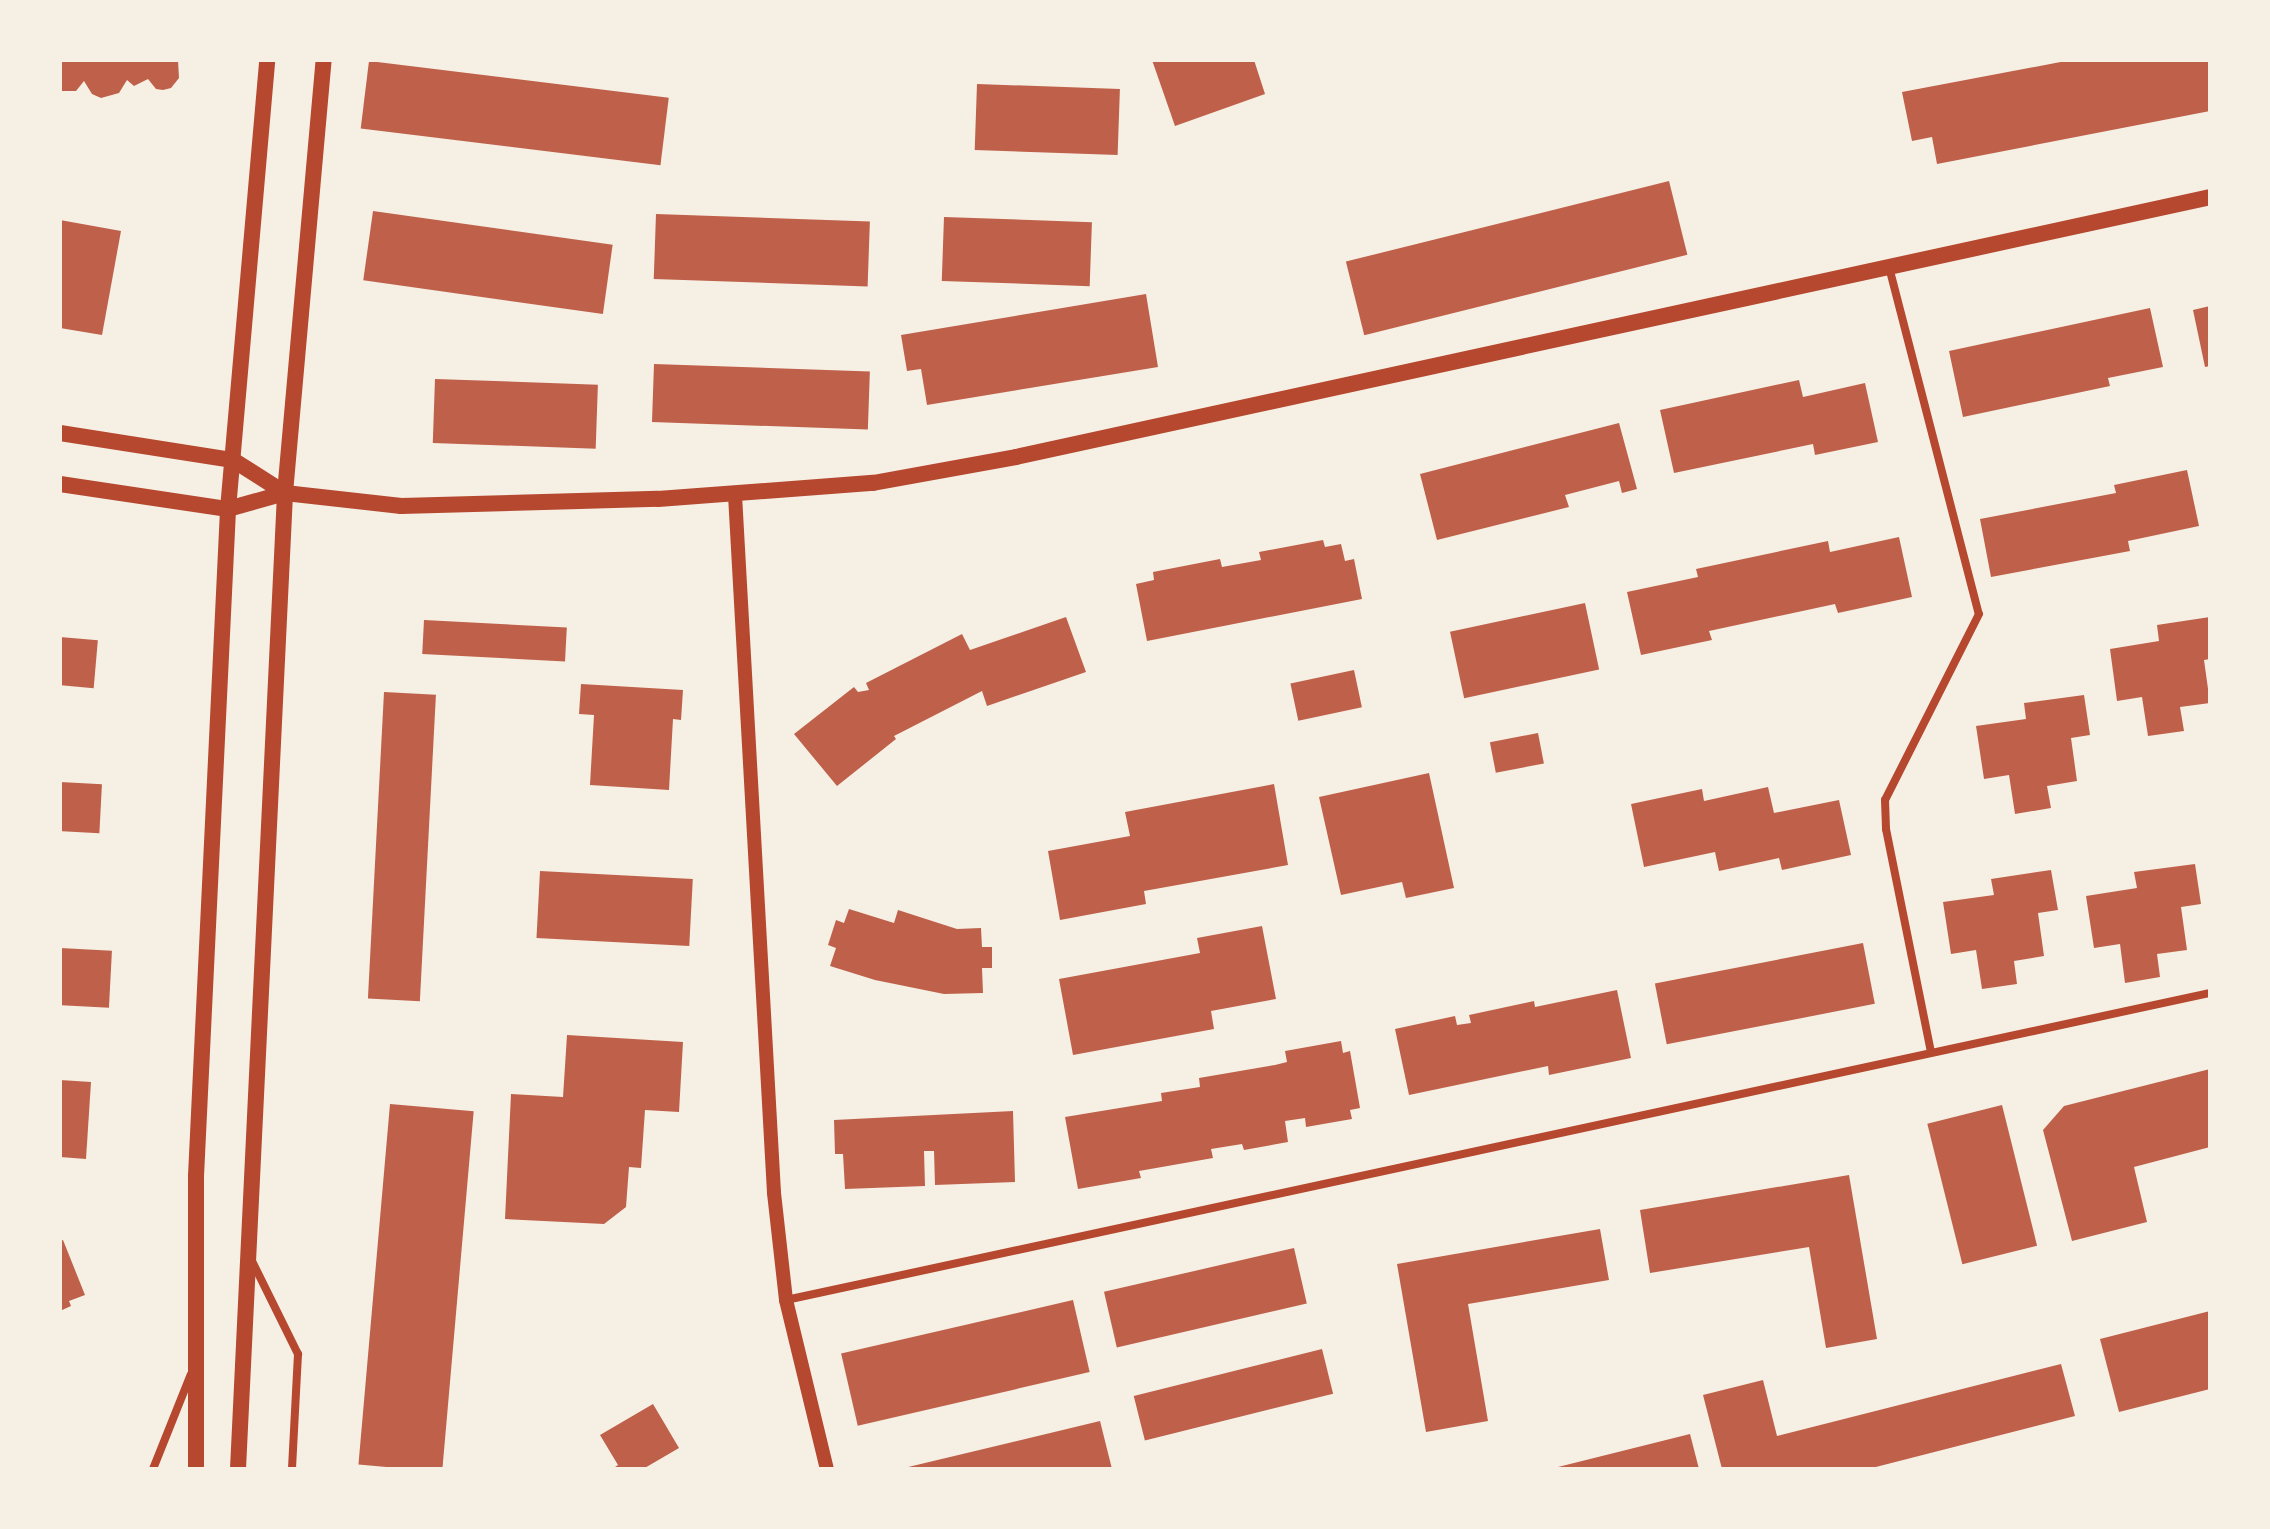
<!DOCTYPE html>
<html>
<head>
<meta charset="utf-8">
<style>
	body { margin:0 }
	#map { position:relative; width:2270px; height:1529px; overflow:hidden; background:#f6efe4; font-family:"Nunito Sans",sans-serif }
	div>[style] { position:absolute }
	.building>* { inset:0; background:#bf614a; transform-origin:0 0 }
	.minor>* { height:8px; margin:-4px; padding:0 4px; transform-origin:4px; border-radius:4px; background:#b5482f }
	.tertiary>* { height:14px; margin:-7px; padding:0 7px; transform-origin:7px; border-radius:7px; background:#b5482f }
	.secondary>* { height:16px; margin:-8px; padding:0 8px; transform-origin:8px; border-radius:8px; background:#b5482f }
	span { translate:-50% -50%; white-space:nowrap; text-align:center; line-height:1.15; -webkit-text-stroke:6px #f6efe4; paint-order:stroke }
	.frame { position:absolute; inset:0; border:62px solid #f6efe4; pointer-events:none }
</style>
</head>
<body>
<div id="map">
	<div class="building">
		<i style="clip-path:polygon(60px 60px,178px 60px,179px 78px,171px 88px,163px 90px,156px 89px,148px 79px,134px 86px,127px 80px,119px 93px,101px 98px,92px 94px,84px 81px,76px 91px,60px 91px)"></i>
		<i style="clip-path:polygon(1152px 60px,1254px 60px,1265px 94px,1175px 126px)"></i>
		<i style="clip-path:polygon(2071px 60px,2210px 60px,2210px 111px,1937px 164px,1932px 137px,1912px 141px,1902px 92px)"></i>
		<i style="left:369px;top:61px;width:302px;height:68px;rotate:7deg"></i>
		<i style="left:977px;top:84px;width:143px;height:66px;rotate:2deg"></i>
		<i style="left:1669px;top:181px;width:76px;height:333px;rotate:76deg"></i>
		<i style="left:373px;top:211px;width:242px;height:70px;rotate:8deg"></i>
		<i style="left:656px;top:214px;width:214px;height:65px;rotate:2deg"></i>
		<i style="left:944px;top:217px;width:148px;height:64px;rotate:2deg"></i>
		<i style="clip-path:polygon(60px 220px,121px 231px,102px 335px,60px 328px)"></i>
		<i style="clip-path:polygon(1146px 294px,1158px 367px,927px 405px,921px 369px,907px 371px,901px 335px)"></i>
		<i style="clip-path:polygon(2210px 306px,2210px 366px,2205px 367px,2193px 310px)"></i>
		<i style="clip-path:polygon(2150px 308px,2163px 367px,2108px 378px,2110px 386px,1963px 417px,1949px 351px)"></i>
		<i style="left:654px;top:364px;width:216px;height:58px;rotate:2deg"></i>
		<i style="left:435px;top:379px;width:163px;height:64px;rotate:2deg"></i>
		<i style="clip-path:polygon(1799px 380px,1803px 397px,1865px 383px,1878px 442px,1815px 455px,1813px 444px,1674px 473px,1660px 410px)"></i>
		<i style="clip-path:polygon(1619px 423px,1637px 489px,1622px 493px,1619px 481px,1565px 495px,1569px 507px,1437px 540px,1420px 474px)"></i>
		<i style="clip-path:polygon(2187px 470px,2199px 526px,2128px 541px,2130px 551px,1991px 577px,1980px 519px,2116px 493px,2114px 485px)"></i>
		<i style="clip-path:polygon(1899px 537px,1912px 597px,1838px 613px,1835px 604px,1709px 631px,1712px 640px,1641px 655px,1627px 592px,1698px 577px,1696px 569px,1828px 541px,1830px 552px)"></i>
		<i style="clip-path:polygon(1323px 540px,1325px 547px,1341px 544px,1345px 561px,1354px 559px,1362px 599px,1147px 641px,1136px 584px,1154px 580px,1153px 572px,1220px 559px,1222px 567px,1261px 560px,1259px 552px)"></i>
		<i style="left:1585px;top:603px;width:68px;height:138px;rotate:78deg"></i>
		<i style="clip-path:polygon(1066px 617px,1086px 672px,987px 706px,982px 691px,894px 736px,896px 739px,837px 786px,794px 734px,854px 687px,858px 692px,869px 690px,866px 683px,962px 634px,970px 650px)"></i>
		<i style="clip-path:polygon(2210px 617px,2210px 659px,2204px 660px,2210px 703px,2180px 707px,2184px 731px,2148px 736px,2142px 697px,2117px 701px,2110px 649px,2159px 641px,2157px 625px)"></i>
		<i style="left:424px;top:620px;width:143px;height:34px;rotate:3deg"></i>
		<i style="left:60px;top:637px;width:38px;height:48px;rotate:5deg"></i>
		<i style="left:1354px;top:670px;width:38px;height:65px;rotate:78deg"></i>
		<i style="clip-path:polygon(581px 684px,683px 690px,681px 720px,673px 719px,669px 790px,590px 785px,594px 715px,579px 714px)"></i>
		<i style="left:384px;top:692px;width:52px;height:307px;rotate:3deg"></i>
		<i style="clip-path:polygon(2084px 695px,2090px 735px,2071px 738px,2077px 781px,2047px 786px,2051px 808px,2015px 814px,2009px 775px,1984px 779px,1976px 726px,2026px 719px,2024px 703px)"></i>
		<i style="left:1538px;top:733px;width:31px;height:49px;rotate:79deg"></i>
		<i style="clip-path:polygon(1429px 773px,1454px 888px,1406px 898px,1402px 882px,1341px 895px,1319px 797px)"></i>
		<i style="left:60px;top:782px;width:42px;height:49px;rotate:3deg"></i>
		<i style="clip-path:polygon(1274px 784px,1288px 865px,1144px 891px,1146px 904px,1060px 920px,1048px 851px,1130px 836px,1125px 812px)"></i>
		<i style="clip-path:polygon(1768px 787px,1774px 813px,1839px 800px,1851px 855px,1782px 870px,1779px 858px,1719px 871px,1715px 852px,1644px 867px,1631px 804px,1702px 789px,1704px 801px)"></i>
		<i style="clip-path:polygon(2195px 864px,2201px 904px,2181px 907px,2187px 950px,2157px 954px,2160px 977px,2125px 983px,2120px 944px,2094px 948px,2086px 896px,2137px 888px,2134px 872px)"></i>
		<i style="clip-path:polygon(2051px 870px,2058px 910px,2038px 913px,2044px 956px,2014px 961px,2017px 984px,1982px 989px,1976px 950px,1951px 954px,1943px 902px,1994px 895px,1991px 879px)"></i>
		<i style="left:540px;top:871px;width:153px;height:67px;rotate:3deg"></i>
		<i style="clip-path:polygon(849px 909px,894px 923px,898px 910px,957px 929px,981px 928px,982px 947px,992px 947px,992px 968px,982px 968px,983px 993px,944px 994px,875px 980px,830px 966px,836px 948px,828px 945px,836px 920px,844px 923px)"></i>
		<i style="clip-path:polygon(1262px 926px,1276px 999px,1211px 1011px,1214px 1029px,1073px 1055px,1059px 979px,1200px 953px,1197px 938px)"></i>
		<i style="left:1863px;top:943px;width:62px;height:212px;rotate:79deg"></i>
		<i style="left:60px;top:948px;width:52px;height:57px;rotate:3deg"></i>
		<i style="clip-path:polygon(1617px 990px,1631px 1058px,1549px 1075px,1548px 1066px,1409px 1095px,1395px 1029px,1455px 1016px,1457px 1025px,1471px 1023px,1469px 1015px,1534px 1001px,1535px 1007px)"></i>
		<i style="clip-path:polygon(567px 1035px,683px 1042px,679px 1112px,645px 1110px,641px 1168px,629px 1167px,626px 1207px,604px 1224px,505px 1219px,511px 1094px,563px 1097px)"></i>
		<i style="clip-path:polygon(1341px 1041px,1343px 1053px,1350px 1051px,1360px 1108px,1350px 1110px,1352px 1119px,1306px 1127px,1305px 1118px,1285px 1121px,1288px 1142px,1244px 1150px,1242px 1144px,1211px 1149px,1213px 1158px,1139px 1171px,1141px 1178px,1078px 1189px,1065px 1117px,1162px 1101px,1161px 1093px,1200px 1087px,1199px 1078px,1275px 1065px,1287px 1062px,1285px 1051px)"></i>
		<i style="clip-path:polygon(2210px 1069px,2210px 1147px,2134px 1167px,2147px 1222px,2072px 1241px,2043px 1130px,2064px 1106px)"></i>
		<i style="clip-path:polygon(60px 1080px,91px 1082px,86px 1159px,60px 1157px)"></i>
		<i style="left:390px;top:1104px;width:84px;height:362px;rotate:5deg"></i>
		<i style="left:2002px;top:1105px;width:145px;height:77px;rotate:76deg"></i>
		<i style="clip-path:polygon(1013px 1111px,1015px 1182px,935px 1185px,934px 1151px,924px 1151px,925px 1186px,845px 1189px,843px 1154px,835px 1154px,834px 1120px)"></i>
		<i style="clip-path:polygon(1849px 1175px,1877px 1339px,1826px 1348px,1809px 1247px,1650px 1273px,1640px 1210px)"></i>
		<i style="clip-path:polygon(1600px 1229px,1609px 1280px,1468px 1304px,1488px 1421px,1426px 1432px,1397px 1264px)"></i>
		<i style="clip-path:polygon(63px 1240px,85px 1295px,69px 1301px,71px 1306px,60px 1311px,60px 1241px)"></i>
		<i style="left:1294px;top:1248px;width:57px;height:195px;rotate:77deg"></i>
		<i style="left:1073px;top:1300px;width:74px;height:238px;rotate:77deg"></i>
		<i style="clip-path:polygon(2210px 1311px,2210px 1389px,2119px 1412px,2100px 1339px)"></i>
		<i style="left:1322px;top:1349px;width:46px;height:194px;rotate:76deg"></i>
		<i style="clip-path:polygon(2061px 1364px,2075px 1416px,1868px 1469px,1722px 1469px,1703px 1395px,1763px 1380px,1777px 1436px)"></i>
		<i style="clip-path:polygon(653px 1404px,679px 1448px,643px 1469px,612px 1469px,618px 1465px,600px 1435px)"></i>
		<i style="clip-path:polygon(1100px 1421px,1112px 1469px,904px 1469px,904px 1468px)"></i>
		<i style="clip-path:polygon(1690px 1434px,1699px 1469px,1554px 1469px,1554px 1468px)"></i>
	</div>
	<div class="minor">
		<i style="left:1889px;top:267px;width:358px;rotate:75.5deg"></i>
		<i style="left:1979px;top:614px;width:208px;rotate:116.8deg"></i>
		<i style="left:1885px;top:800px;width:29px;rotate:88deg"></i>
		<i style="left:1886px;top:829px;width:228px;rotate:78.6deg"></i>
		<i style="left:252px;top:1261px;width:104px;rotate:63.7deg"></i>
		<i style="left:298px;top:1354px;width:115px;rotate:93deg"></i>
		<i style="left:786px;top:1300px;width:1457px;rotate:-12.17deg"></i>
		<i style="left:153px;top:1469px;width:102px;rotate:-68.2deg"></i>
	</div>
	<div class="tertiary">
		<i style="left:735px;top:495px;width:699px;rotate:86.8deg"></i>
		<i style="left:774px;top:1193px;width:108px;rotate:83.6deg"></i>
		<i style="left:786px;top:1300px;width:174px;rotate:76.4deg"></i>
	</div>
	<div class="secondary">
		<i style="left:60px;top:433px;width:175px;rotate:8.9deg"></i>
		<i style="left:233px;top:460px;width:62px;rotate:32.4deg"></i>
		<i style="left:60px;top:484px;width:170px;rotate:8.5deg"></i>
		<i style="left:228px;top:509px;width:59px;rotate:-15.7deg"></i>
		<i style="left:285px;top:493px;width:117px;rotate:6.4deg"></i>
		<i style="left:401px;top:506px;width:257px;rotate:-1.6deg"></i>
		<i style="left:658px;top:499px;width:216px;rotate:-4.3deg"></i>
		<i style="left:873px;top:483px;width:145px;rotate:-10.3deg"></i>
		<i style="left:1016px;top:457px;width:1222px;rotate:-12.28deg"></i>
		<i style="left:196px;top:1469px;width:293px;rotate:-90deg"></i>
		<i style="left:196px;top:1176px;width:668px;rotate:-87.25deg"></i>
		<i style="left:228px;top:509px;width:451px;rotate:-85deg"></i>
		<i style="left:238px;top:1469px;width:977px;rotate:-87.24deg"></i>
		<i style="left:285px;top:493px;width:435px;rotate:-84.9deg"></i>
	</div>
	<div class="frame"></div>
</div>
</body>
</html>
